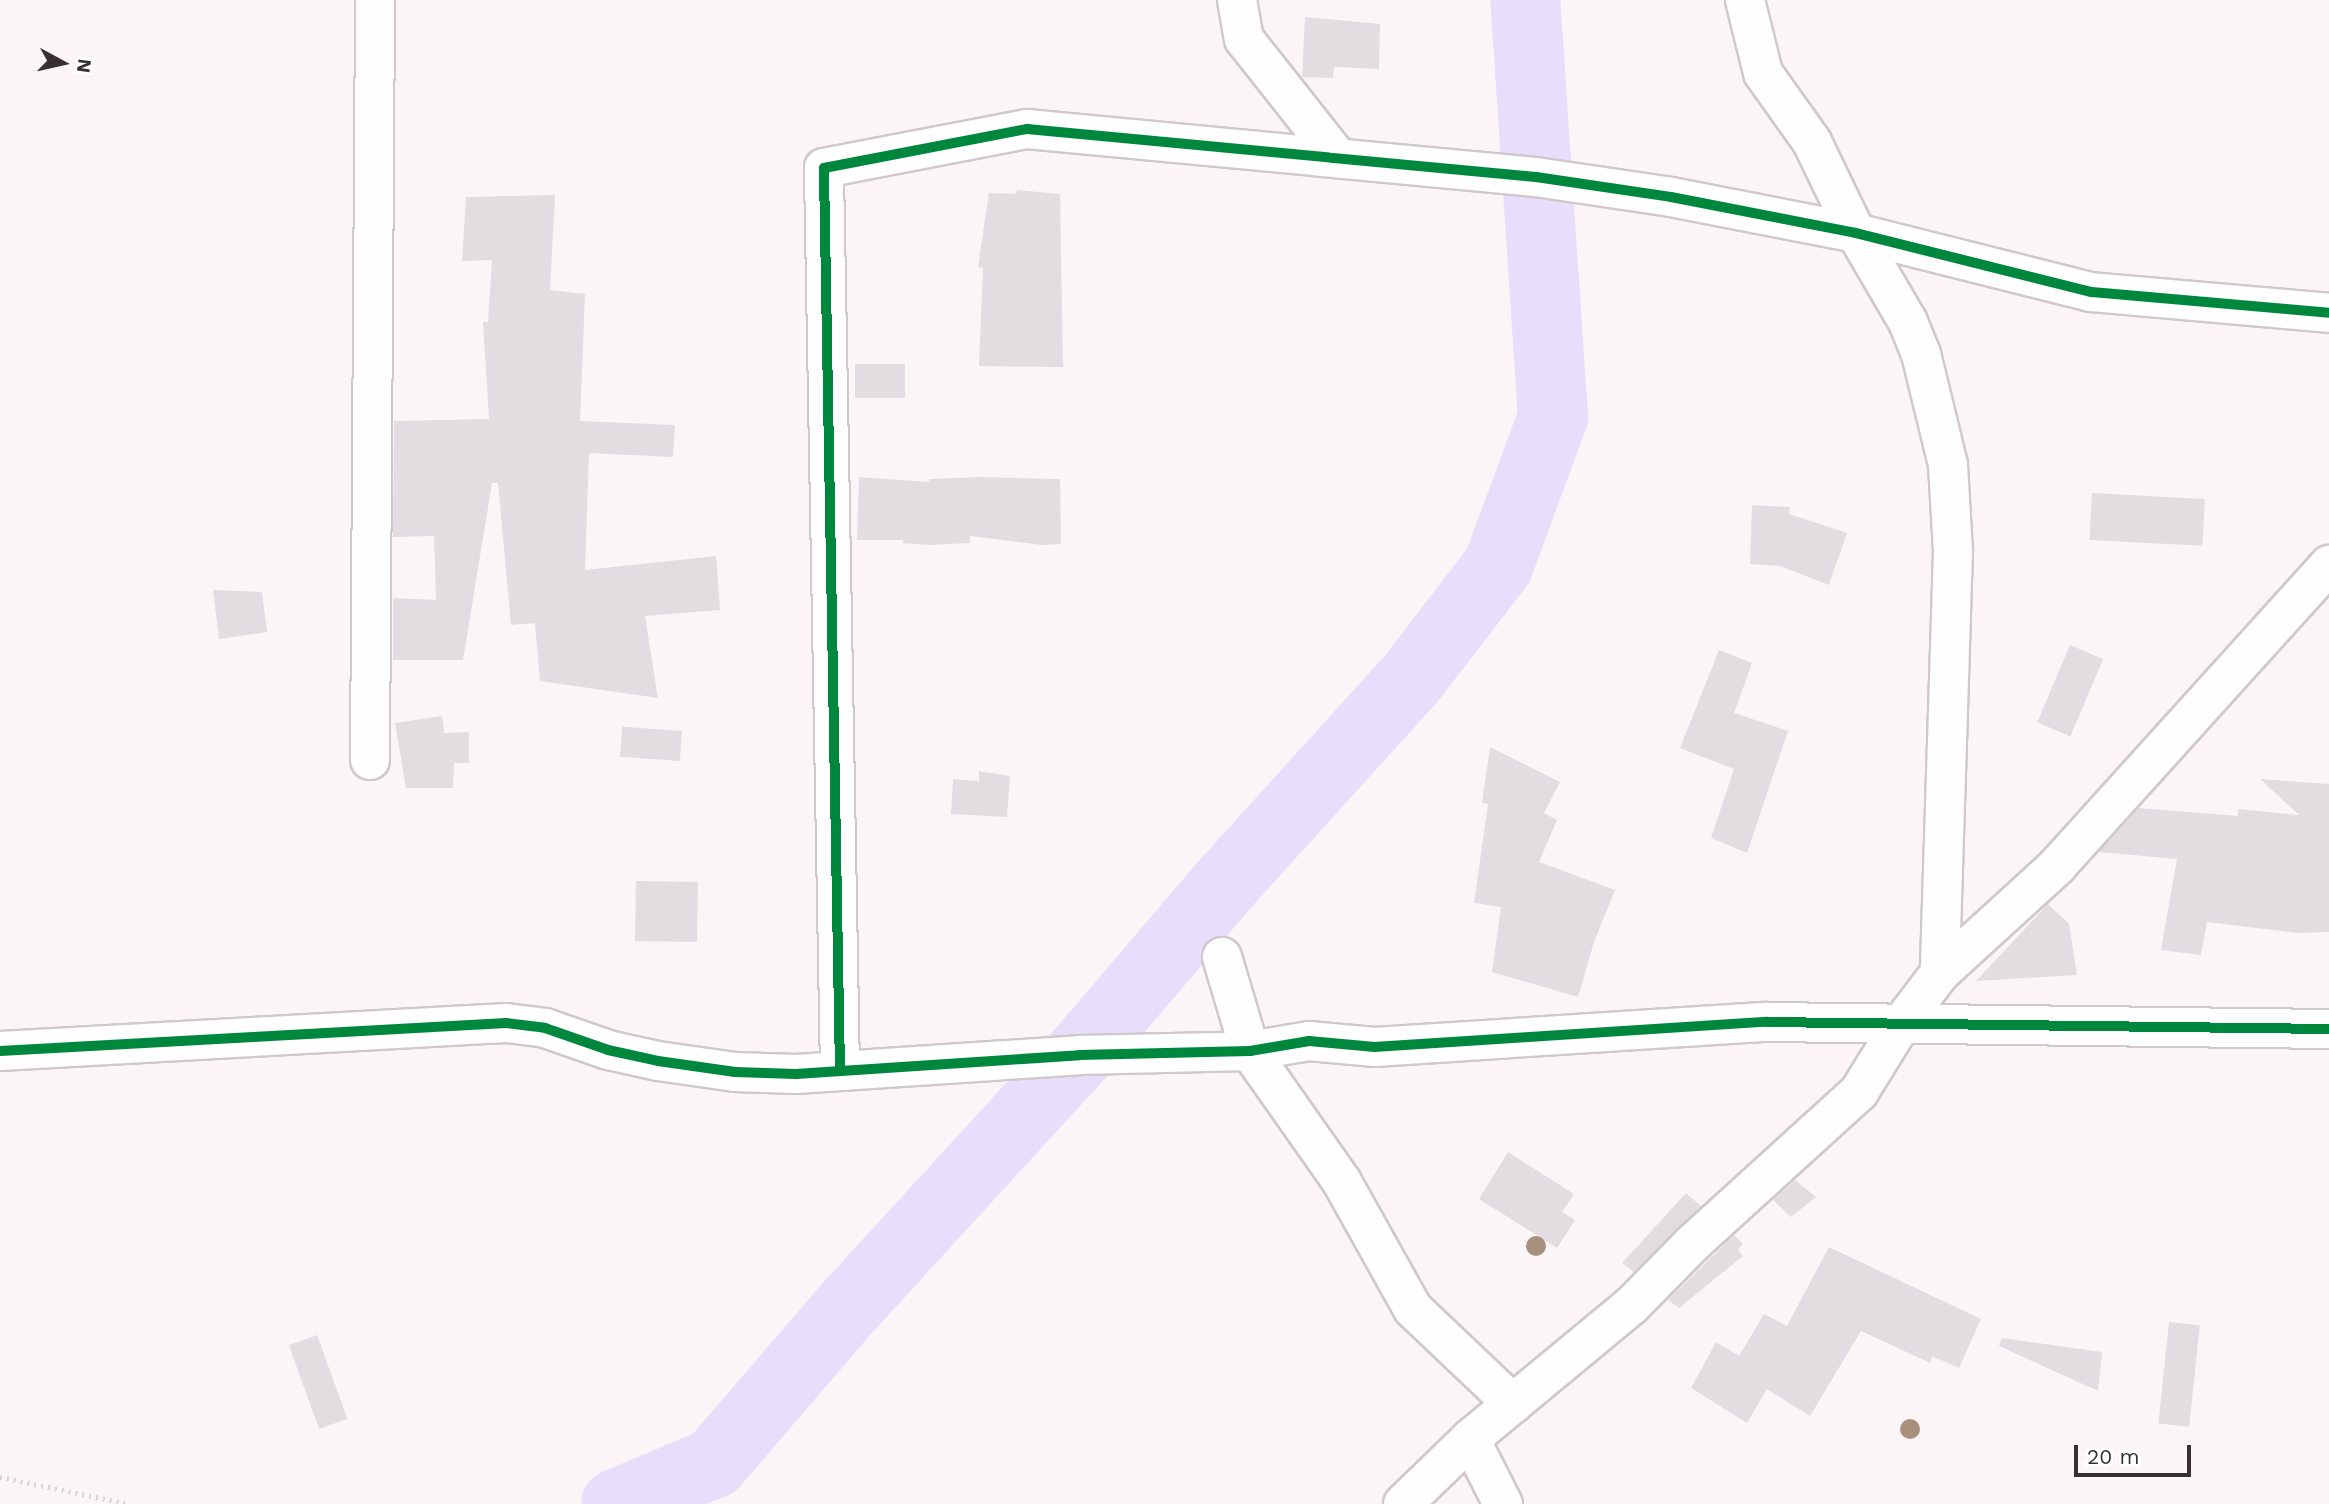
<!DOCTYPE html>
<html>
<head>
<meta charset="utf-8">
<style>
	body { margin:0 }
	#map { position:relative; width:2329px; height:1504px; overflow:hidden; background:#fbf5f7; font-family:"Work Sans",sans-serif }
	div>[style] { position:absolute }
	.river>* { height:70px; margin:-35px; padding:0 35px; transform-origin:35px; border-radius:35px; background:#e7defc }
	.building>* { inset:0; background:#e3dde1; transform-origin:0 0 }
	.path>* { height:4.5px; margin-top:-2.25px; transform-origin:0; background:repeating-linear-gradient(90deg,#d9d4d6 0 2px,transparent 0 7px) }
	.roads { filter:drop-shadow(2px 0 #d0c8cb) drop-shadow(-2px 0 #d0c8cb) drop-shadow(0 2px #d0c8cb) drop-shadow(0 -2px #d0c8cb) }
	.minor>* { height:38px; margin:-19px; padding:0 19px; transform-origin:19px; border-radius:19px; background:#fefefe }
	.cycleway>* { height:10px; margin:-5px; padding:0 5px; transform-origin:5px; border-radius:5px; background:#00873e }
	.trees>* { width:20px; height:20px; margin:-10px; border-radius:50%; background:#a9907d }
	span { translate:-50% -50%; white-space:nowrap; text-align:center; line-height:1.15; -webkit-text-stroke:7px #fff; paint-order:stroke }
	.north { position:absolute; left:28px; top:28px; width:70px; height:70px; -webkit-text-stroke:5px #fff; paint-order:stroke; rotate:98deg; font-size:19px; font-weight:700; line-height:28px; text-align:center; color:#382f32 }
	.north::after { content:''; display:block; margin:auto; width:24px; height:32px; background:#382f32; clip-path:polygon(50% 0,100% 100%,50% 72%,0 100%) }
	.scale { position:absolute; left:2074px; top:1445px; width:117px; height:32px; box-sizing:border-box; border:4px solid #382f32; border-top:0; padding-left:9px; font-size:21px; line-height:24px; white-space:nowrap; color:#382f32; -webkit-text-stroke:5px #fff; paint-order:stroke }
</style>
</head>
<body>
<div id="map">
	<div class="river">
		<i style="left:616px;top:1504px;width:106px;rotate:-22.7deg"></i>
		<i style="left:714px;top:1463px;width:210px;rotate:-49.3deg"></i>
		<i style="left:851px;top:1304px;width:338px;rotate:-47.5deg"></i>
		<i style="left:1079px;top:1055px;width:226px;rotate:-49.5deg"></i>
		<i style="left:1226px;top:883px;width:275px;rotate:-47.8deg"></i>
		<i style="left:1411px;top:679px;width:143px;rotate:-52.4deg"></i>
		<i style="left:1498px;top:566px;width:159px;rotate:-69.7deg"></i>
		<i style="left:1553px;top:417px;width:418px;rotate:-93.8deg"></i>
	</div>
	<div class="building">
		<i style="clip-path:polygon(1305px 17px,1380px 24px,1379px 69px,1334px 67px,1333px 78px,1302px 77px)"></i>
		<i style="clip-path:polygon(1017px 190px,1060px 194px,1063px 367px,979px 366px,983px 268px,978px 267px,989px 193px,1016px 194px)"></i>
		<i style="clip-path:polygon(555px 195px,550px 290px,585px 294px,580px 421px,675px 425px,673px 457px,589px 453px,585px 570px,716px 556px,720px 610px,645px 616px,658px 698px,540px 681px,535px 623px,511px 625px,498px 483px,492px 483px,463px 660px,393px 660px,393px 598px,436px 600px,434px 536px,393px 537px,394px 421px,489px 419px,483px 322px,488px 322px,492px 260px,462px 261px,466px 197px)"></i>
		<i style="left:855px;top:364px;width:50px;height:34px"></i>
		<i style="clip-path:polygon(859px 477px,929px 482px,929px 479px,981px 477px,1060px 479px,1061px 544px,1042px 545px,970px 536px,970px 543px,929px 545px,903px 543px,903px 540px,857px 540px)"></i>
		<i style="left:2092px;top:493px;width:113px;height:47px;rotate:3deg"></i>
		<i style="clip-path:polygon(1752px 505px,1790px 507px,1789px 514px,1847px 533px,1829px 585px,1780px 566px,1750px 564px)"></i>
		<i style="clip-path:polygon(213px 590px,262px 592px,267px 632px,219px 639px)"></i>
		<i style="left:2070px;top:645px;width:36px;height:84px;rotate:23deg"></i>
		<i style="clip-path:polygon(1719px 650px,1752px 663px,1734px 713px,1788px 731px,1747px 853px,1711px 838px,1734px 769px,1680px 748px)"></i>
		<i style="clip-path:polygon(442px 716px,444px 733px,469px 732px,469px 763px,454px 763px,453px 788px,406px 788px,395px 723px)"></i>
		<i style="left:682px;top:731px;width:30px;height:60px;rotate:94deg"></i>
		<i style="clip-path:polygon(1490px 747px,1560px 782px,1544px 813px,1557px 820px,1539px 862px,1615px 890px,1594px 942px,1578px 997px,1492px 972px,1501px 907px,1474px 903px,1488px 804px,1482px 803px)"></i>
		<i style="clip-path:polygon(979px 771px,1010px 776px,1007px 817px,951px 814px,953px 779px,979px 781px)"></i>
		<i style="clip-path:polygon(2260px 779px,2329px 784px,2329px 932px,2298px 933px,2207px 922px,2201px 955px,2161px 950px,2177px 859px,2099px 852px,2139px 808px,2238px 816px,2238px 809px,2299px 815px)"></i>
		<i style="left:636px;top:881px;width:62px;height:60px;rotate:1deg"></i>
		<i style="clip-path:polygon(2048px 904px,2069px 924px,2077px 975px,1976px 981px)"></i>
		<i style="clip-path:polygon(1508px 1152px,1574px 1194px,1562px 1212px,1575px 1220px,1557px 1248px,1479px 1199px)"></i>
		<i style="clip-path:polygon(1795px 1180px,1816px 1197px,1791px 1217px,1773px 1200px)"></i>
		<i style="clip-path:polygon(1686px 1193px,1701px 1206px,1634px 1272px,1622px 1263px)"></i>
		<i style="clip-path:polygon(1734px 1235px,1743px 1244px,1738px 1250px,1743px 1256px,1679px 1308px,1668px 1300px)"></i>
		<i style="clip-path:polygon(1829px 1247px,1981px 1319px,1959px 1368px,1932px 1356px,1930px 1363px,1861px 1331px,1810px 1416px,1767px 1389px,1747px 1423px,1691px 1388px,1716px 1342px,1739px 1356px,1764px 1314px,1787px 1326px)"></i>
		<i style="left:2169px;top:1322px;width:31px;height:102px;rotate:6deg"></i>
		<i style="left:317px;top:1335px;width:89px;height:30px;rotate:70deg"></i>
		<i style="clip-path:polygon(2002px 1338px,2102px 1352px,2098px 1391px,1999px 1346px)"></i>
	</div>
	<div class="path">
		<i style="left:0;top:1477px;width:132px;rotate:11.8deg"></i>
	</div>
	<div class="roads">
		<div class="minor">
			<i style="left:1237px;top:0;width:40px;rotate:80deg"></i>
			<i style="left:1244px;top:39px;width:152px;rotate:51.7deg"></i>
			<i style="left:1745px;top:0;width:75px;rotate:76.1deg"></i>
			<i style="left:1763px;top:73px;width:85px;rotate:54.6deg"></i>
			<i style="left:1812px;top:142px;width:101px;rotate:64.2deg"></i>
			<i style="left:1856px;top:233px;width:103px;rotate:59.7deg"></i>
			<i style="left:1908px;top:322px;width:35px;rotate:68deg"></i>
			<i style="left:1921px;top:354px;width:114px;rotate:76.3deg"></i>
			<i style="left:1948px;top:465px;width:86px;rotate:86.7deg"></i>
			<i style="left:1953px;top:551px;width:422px;rotate:91.8deg"></i>
			<i style="left:370px;top:760px;width:760px;rotate:-89.62deg"></i>
			<i style="left:1222px;top:957px;width:98px;rotate:73.4deg"></i>
			<i style="left:1250px;top:1051px;width:160px;rotate:54.9deg"></i>
			<i style="left:1342px;top:1182px;width:145px;rotate:60.8deg"></i>
			<i style="left:1413px;top:1309px;width:138px;rotate:43.5deg"></i>
			<i style="left:0;top:1051px;width:507px;rotate:-3.17deg"></i>
			<i style="left:506px;top:1023px;width:39px;rotate:7deg"></i>
			<i style="left:545px;top:1028px;width:67px;rotate:19.2deg"></i>
			<i style="left:608px;top:1050px;width:51px;rotate:12.4deg"></i>
			<i style="left:658px;top:1061px;width:78px;rotate:8.1deg"></i>
			<i style="left:735px;top:1072px;width:61px;rotate:1.9deg"></i>
			<i style="left:796px;top:1074px;width:284px;rotate:-3.8deg"></i>
			<i style="left:1079px;top:1055px;width:171px;rotate:-1.3deg"></i>
			<i style="left:1250px;top:1051px;width:60px;rotate:-9.6deg"></i>
			<i style="left:1309px;top:1041px;width:66px;rotate:5.2deg"></i>
			<i style="left:1375px;top:1047px;width:392px;rotate:-3.7deg"></i>
			<i style="left:1766px;top:1022px;width:563px;rotate:0.71deg"></i>
			<i style="left:840px;top:1071px;width:903px;rotate:-91.02deg"></i>
			<i style="left:824px;top:168px;width:207px;rotate:-10.9deg"></i>
			<i style="left:1027px;top:129px;width:511px;rotate:5.39deg"></i>
			<i style="left:1536px;top:177px;width:136px;rotate:8.4deg"></i>
			<i style="left:1671px;top:197px;width:188px;rotate:11deg"></i>
			<i style="left:1856px;top:233px;width:242px;rotate:14.1deg"></i>
			<i style="left:2091px;top:292px;width:239px;rotate:5deg"></i>
			<i style="left:1470px;top:1439px;width:73px;rotate:63.1deg"></i>
			<i style="left:1403px;top:1504px;width:93px;rotate:-44.1deg"></i>
			<i style="left:1470px;top:1439px;width:210px;rotate:-39.6deg"></i>
			<i style="left:1632px;top:1305px;width:87px;rotate:-45.5deg"></i>
			<i style="left:1693px;top:1243px;width:224px;rotate:-42.3deg"></i>
			<i style="left:1859px;top:1092px;width:80px;rotate:-58.3deg"></i>
			<i style="left:1901px;top:1024px;width:64px;rotate:-52.6deg"></i>
			<i style="left:1940px;top:973px;width:159px;rotate:-42.4deg"></i>
			<i style="left:2057px;top:866px;width:406px;rotate:-47.9deg"></i>
		</div>
	</div>
	<div class="cycleway">
		<i style="left:0;top:1051px;width:507px;rotate:-3.17deg"></i>
		<i style="left:506px;top:1023px;width:39px;rotate:7deg"></i>
		<i style="left:545px;top:1028px;width:67px;rotate:19.2deg"></i>
		<i style="left:608px;top:1050px;width:51px;rotate:12.4deg"></i>
		<i style="left:658px;top:1061px;width:78px;rotate:8.1deg"></i>
		<i style="left:735px;top:1072px;width:61px;rotate:1.9deg"></i>
		<i style="left:796px;top:1074px;width:284px;rotate:-3.8deg"></i>
		<i style="left:1079px;top:1055px;width:171px;rotate:-1.3deg"></i>
		<i style="left:1250px;top:1051px;width:60px;rotate:-9.6deg"></i>
		<i style="left:1309px;top:1041px;width:66px;rotate:5.2deg"></i>
		<i style="left:1375px;top:1047px;width:392px;rotate:-3.7deg"></i>
		<i style="left:1766px;top:1022px;width:563px;rotate:0.71deg"></i>
		<i style="left:840px;top:1071px;width:903px;rotate:-91.02deg"></i>
		<i style="left:824px;top:168px;width:207px;rotate:-10.9deg"></i>
		<i style="left:1027px;top:129px;width:511px;rotate:5.39deg"></i>
		<i style="left:1536px;top:177px;width:136px;rotate:8.4deg"></i>
		<i style="left:1671px;top:197px;width:188px;rotate:11deg"></i>
		<i style="left:1856px;top:233px;width:242px;rotate:14.1deg"></i>
		<i style="left:2091px;top:292px;width:239px;rotate:5deg"></i>
	</div>
	<div class="trees">
		<i style="left:1536px;top:1246px"></i>
		<i style="left:1910px;top:1429px"></i>
	</div>
	<div class="north">N</div>
	<div class="scale">20 m</div>
</div>
</body>
</html>
